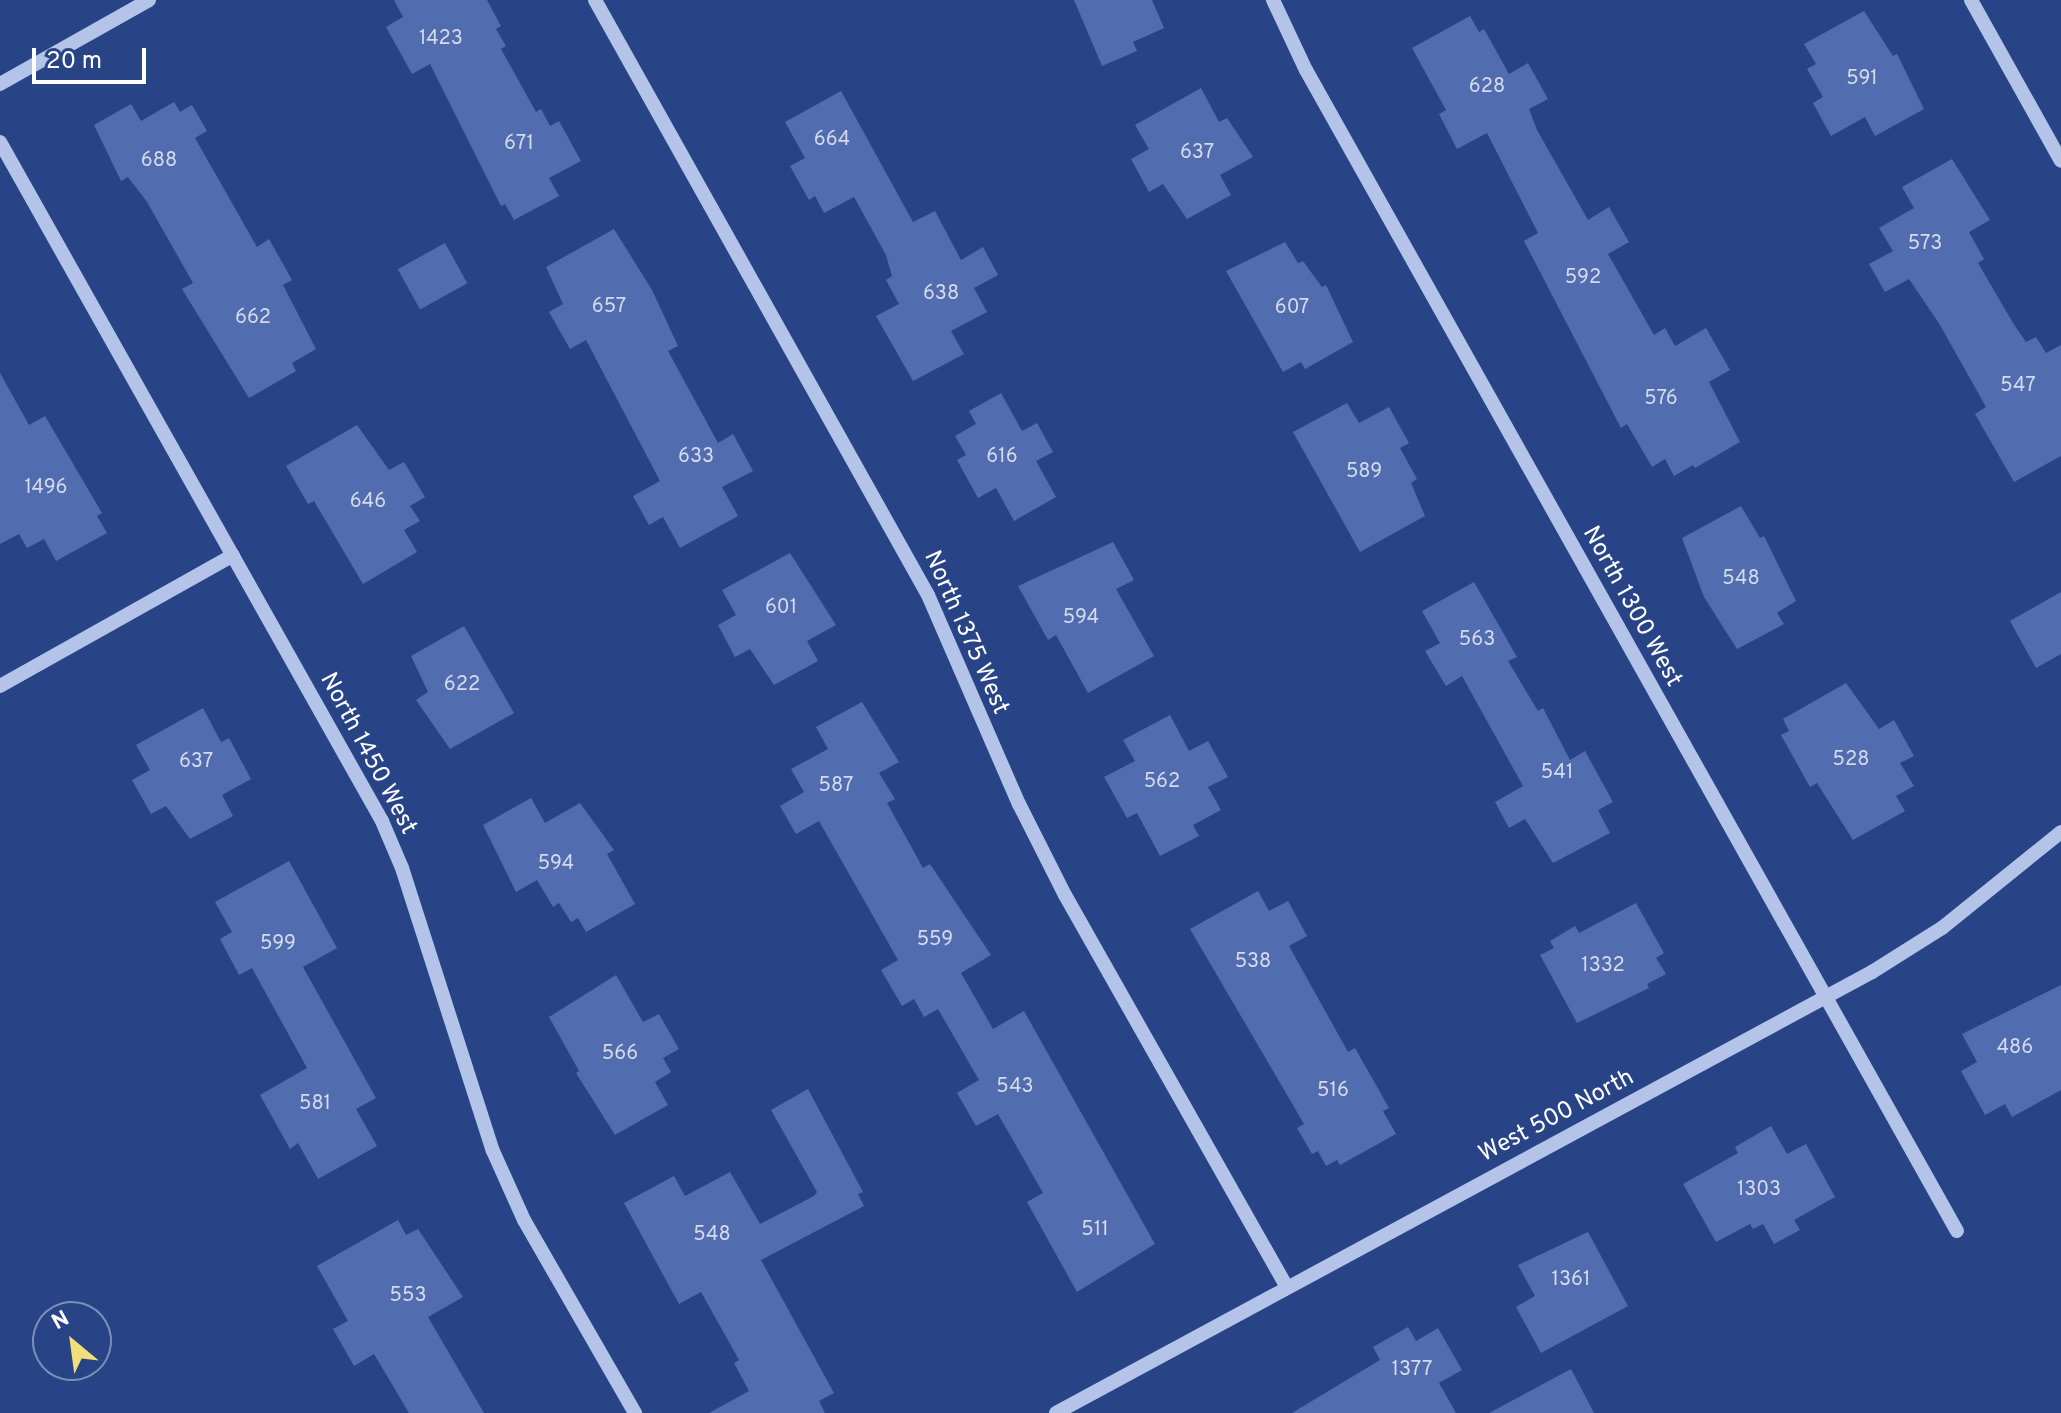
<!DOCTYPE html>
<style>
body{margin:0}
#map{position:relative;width:2061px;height:1413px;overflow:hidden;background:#284487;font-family:Overpass,sans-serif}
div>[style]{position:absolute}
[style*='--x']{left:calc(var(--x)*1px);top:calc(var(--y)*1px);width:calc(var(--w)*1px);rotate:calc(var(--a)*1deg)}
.building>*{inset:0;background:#516daf;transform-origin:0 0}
.minor>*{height:14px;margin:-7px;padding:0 7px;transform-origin:7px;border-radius:7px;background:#b4c4e8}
span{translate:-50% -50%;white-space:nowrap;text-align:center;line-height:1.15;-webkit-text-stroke:8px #284487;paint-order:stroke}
.number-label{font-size:20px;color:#d4daeb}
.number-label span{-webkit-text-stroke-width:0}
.street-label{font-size:24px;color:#fff}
.north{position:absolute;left:32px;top:1301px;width:80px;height:80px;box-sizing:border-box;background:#284487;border:2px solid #7e8fb7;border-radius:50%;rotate:331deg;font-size:22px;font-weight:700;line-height:32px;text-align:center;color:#fff}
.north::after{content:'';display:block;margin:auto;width:28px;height:36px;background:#f0df7a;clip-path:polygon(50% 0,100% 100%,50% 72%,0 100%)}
.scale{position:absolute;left:32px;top:48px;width:114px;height:36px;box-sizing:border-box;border:4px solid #fff;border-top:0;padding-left:10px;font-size:24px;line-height:28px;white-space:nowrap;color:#fff;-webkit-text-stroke:6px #284487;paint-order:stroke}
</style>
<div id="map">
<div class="building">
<div style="clip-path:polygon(394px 0,487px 0,501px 26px,496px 29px,506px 46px,501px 49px,536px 112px,541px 109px,550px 126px,559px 121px,581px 161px,549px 178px,559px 196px,514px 220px,505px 204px,501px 206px,430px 64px,412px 74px,386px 27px,403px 17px)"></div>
<div style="clip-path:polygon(1074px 0,1152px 0,1164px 28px,1133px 42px,1137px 51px,1102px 66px)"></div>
<div style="clip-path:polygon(1864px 11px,1893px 56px,1897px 54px,1924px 109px,1875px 136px,1865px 117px,1831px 136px,1813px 103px,1823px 97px,1807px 69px,1816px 64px,1804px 44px)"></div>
<div style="clip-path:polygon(1470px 16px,1479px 32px,1484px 29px,1509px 74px,1528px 63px,1548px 99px,1529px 109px,1537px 130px,1588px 220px,1609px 207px,1629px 242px,1608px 254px,1654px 335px,1665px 328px,1675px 346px,1706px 328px,1730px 370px,1709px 382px,1740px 442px,1695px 468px,1693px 465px,1674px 476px,1665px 459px,1652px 467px,1627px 424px,1621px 428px,1524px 241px,1538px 233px,1487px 133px,1457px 149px,1439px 114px,1446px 110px,1412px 48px)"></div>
<div style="clip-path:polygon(1201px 88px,1219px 122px,1227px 118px,1253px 157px,1220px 175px,1231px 195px,1187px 219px,1163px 184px,1149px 192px,1131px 159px,1149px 149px,1135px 125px)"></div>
<div style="clip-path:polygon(841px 91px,913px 222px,935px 211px,961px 260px,983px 247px,998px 275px,974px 288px,987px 312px,951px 331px,964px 354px,913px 381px,876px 316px,899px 304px,886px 280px,892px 276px,886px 255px,854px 197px,824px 213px,815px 196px,809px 200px,790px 166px,805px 158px,785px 122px)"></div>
<div style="clip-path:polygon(174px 102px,180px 112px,192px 105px,207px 131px,195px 138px,257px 247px,269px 239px,292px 280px,283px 285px,316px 349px,292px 363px,296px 371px,249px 398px,182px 289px,193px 283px,147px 202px,128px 177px,121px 181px,94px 125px,131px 104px,141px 121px)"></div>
<div style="clip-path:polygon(1952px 159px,1990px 220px,1969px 232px,1984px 259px,1978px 263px,2013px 323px,2026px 342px,2036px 337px,2046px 353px,2061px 345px,2061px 456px,2014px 482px,1975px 414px,1986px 407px,1940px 325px,1909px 279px,1885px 292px,1869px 264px,1893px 251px,1879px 228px,1914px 208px,1902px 187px)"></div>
<div style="clip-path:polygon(614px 229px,652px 290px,678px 346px,668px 351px,718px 443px,733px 434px,753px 471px,722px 487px,738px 516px,680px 548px,663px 517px,649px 525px,633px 496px,660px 481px,586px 340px,570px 349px,549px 312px,563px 304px,546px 267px)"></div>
<div style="clip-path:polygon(1285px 242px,1298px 263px,1303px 261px,1322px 287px,1326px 285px,1353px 342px,1305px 369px,1301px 362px,1283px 372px,1226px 271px)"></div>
<div style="left:445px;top:243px;width:46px;height:54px;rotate:61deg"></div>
<div style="clip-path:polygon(0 373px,29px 425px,45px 416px,102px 513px,97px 516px,107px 533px,56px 561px,44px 539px,27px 548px,19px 534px,0 544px)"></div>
<div style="clip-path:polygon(1001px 393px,1022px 431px,1037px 423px,1053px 452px,1036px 461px,1056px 497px,1014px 521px,996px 488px,978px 498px,957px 460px,966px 455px,955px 436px,976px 424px,969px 411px)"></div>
<div style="clip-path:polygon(1347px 403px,1359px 423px,1389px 407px,1409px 443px,1400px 448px,1417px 479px,1411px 483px,1425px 516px,1360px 552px,1293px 432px)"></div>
<div style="clip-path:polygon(357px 425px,389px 470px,404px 462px,425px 497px,410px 506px,420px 521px,404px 530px,417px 552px,363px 584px,314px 501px,308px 504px,286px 466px)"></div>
<div style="clip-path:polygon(1741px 506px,1760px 538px,1764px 536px,1796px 601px,1777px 613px,1784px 624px,1737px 649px,1704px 597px,1682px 538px)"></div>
<div style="clip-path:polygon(1113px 542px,1134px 580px,1116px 589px,1154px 656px,1088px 693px,1056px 635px,1048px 640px,1018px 586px)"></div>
<div style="clip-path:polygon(790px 553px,836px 625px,807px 641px,818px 661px,774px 685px,750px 649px,735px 657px,718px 625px,736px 615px,722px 590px)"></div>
<div style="clip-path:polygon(1474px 582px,1517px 657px,1508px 661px,1538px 711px,1543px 708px,1570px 760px,1585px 751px,1613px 802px,1598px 810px,1610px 833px,1553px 863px,1525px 819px,1509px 828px,1495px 802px,1523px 786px,1462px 676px,1446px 686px,1425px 651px,1440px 643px,1422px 611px)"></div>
<div style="clip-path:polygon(2061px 592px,2061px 654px,2036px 668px,2010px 621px)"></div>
<div style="clip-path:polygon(464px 626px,514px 713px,450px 749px,416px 700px,428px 692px,411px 656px)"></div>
<div style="clip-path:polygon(1846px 683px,1879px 729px,1894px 720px,1914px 756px,1900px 763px,1914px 786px,1896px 796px,1905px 811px,1853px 840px,1817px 783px,1810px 787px,1781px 735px,1789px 731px,1783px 719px)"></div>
<div style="clip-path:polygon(862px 702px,899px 762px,879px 773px,895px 799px,887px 803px,923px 868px,930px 864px,991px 955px,961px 973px,993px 1029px,1024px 1011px,1155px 1244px,1077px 1292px,1027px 1202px,1043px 1193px,998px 1114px,976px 1126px,957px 1093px,979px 1080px,938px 1009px,924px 1017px,914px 999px,902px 1006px,881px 970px,898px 960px,819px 821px,796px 834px,780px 806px,804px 792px,791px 769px,828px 749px,816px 727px)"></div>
<div style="clip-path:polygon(203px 708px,221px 742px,229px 738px,251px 779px,222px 795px,233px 816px,190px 839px,166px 806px,151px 814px,132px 780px,150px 770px,136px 745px)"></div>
<div style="clip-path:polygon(1170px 715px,1189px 751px,1208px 741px,1228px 777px,1208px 787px,1221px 810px,1193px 825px,1199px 836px,1160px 856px,1137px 813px,1127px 818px,1104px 777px,1135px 761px,1123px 740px)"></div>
<div style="clip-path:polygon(531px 798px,545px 823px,580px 803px,614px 850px,607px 854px,635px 904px,586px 932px,578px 918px,571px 922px,559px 903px,553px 907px,537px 880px,516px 892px,483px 825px)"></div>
<div style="clip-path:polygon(289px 861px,337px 948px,303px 967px,376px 1098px,356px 1109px,377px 1146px,318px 1179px,298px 1143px,290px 1149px,260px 1095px,307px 1068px,252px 968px,239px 975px,220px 939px,232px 932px,215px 902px)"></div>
<div style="clip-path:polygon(1258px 891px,1269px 911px,1288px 901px,1307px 936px,1289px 946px,1348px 1052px,1355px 1048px,1389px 1108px,1383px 1111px,1396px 1134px,1340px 1165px,1337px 1160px,1326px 1166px,1318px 1151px,1312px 1154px,1297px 1128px,1304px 1124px,1190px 929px)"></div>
<div style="clip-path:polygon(1636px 903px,1664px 953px,1656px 958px,1666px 974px,1647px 984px,1649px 988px,1577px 1023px,1540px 955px,1554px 948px,1550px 941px,1575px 926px,1579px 933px)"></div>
<div style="clip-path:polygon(616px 975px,643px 1022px,659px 1014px,679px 1049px,663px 1058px,671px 1072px,655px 1082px,668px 1105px,615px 1135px,576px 1073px,579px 1071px,549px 1017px)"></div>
<div style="clip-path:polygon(2061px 985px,2061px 1090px,2012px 1117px,2005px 1104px,1985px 1115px,1961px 1071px,1977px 1062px,1962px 1034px)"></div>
<div style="clip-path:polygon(808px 1089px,863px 1192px,858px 1194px,864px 1206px,761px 1260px,834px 1393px,819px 1401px,825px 1413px,709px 1413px,749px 1391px,734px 1363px,739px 1360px,701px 1292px,679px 1304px,624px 1203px,674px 1176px,685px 1196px,730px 1172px,760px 1224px,814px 1196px,817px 1192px,771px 1110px)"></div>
<div style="clip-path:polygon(1771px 1126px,1787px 1154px,1806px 1144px,1835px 1197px,1794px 1220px,1800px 1230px,1774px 1244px,1763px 1224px,1753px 1229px,1750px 1224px,1716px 1242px,1683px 1184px,1738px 1153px,1735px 1147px)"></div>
<div style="clip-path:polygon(398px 1220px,406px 1235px,418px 1229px,463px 1297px,428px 1317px,484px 1413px,409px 1413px,374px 1354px,354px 1366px,333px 1329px,348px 1321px,317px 1266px)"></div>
<div style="clip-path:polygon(1588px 1232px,1628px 1306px,1541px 1353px,1516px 1307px,1535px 1296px,1518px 1265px)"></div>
<div style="clip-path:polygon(1408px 1327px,1416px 1341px,1438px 1328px,1462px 1370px,1439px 1383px,1456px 1413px,1292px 1413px,1380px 1360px,1373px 1347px)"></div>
<div style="clip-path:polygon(1571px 1369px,1594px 1413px,1489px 1413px)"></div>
</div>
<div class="minor">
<div style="--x:595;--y:0;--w:682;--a:60.77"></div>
<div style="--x:928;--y:595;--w:228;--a:66.5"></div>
<div style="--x:1019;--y:804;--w:102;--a:63.2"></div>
<div style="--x:1065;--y:895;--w:451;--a:60.5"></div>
<div style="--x:1273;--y:0;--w:77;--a:64.8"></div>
<div style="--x:1306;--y:70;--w:1331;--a:60.72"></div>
<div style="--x:1971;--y:0;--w:184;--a:60.8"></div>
<div style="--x:0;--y:84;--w:171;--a:-29.4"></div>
<div style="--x:0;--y:142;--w:779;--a:60.64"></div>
<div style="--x:382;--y:821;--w:51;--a:66.9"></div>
<div style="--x:402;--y:868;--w:297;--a:72.2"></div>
<div style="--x:493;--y:1151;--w:76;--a:65.8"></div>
<div style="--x:524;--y:1220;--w:223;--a:60.1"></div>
<div style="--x:0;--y:686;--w:267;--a:-29.3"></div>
<div style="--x:1056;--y:1413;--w:928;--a:-28.39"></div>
<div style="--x:1872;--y:972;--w:83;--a:-32.2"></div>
<div style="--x:1942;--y:928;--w:153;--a:-38.9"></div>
</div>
<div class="number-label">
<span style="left:441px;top:39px">1423</span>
<span style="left:1862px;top:79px">591</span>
<span style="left:1487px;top:87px">628</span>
<span style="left:832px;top:140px">664</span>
<span style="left:519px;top:144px">671</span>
<span style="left:1197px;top:153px">637</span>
<span style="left:159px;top:161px">688</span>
<span style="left:1925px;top:244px">573</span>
<span style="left:1583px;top:278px">592</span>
<span style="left:941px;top:294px">638</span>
<span style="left:609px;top:307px">657</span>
<span style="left:1292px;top:308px">607</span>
<span style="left:253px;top:318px">662</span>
<span style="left:2018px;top:386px">547</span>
<span style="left:1661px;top:399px">576</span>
<span style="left:696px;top:457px">633</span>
<span style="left:1002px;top:457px">616</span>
<span style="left:1364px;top:472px">589</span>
<span style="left:46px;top:488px">1496</span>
<span style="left:368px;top:502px">646</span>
<span style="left:1741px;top:579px">548</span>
<span style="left:781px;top:608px">601</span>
<span style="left:1081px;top:618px">594</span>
<span style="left:1477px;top:640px">563</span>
<span style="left:462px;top:685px">622</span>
<span style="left:1851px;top:760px">528</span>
<span style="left:196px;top:762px">637</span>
<span style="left:1557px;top:773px">541</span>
<span style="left:1162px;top:782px">562</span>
<span style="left:836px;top:786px">587</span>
<span style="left:556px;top:864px">594</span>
<span style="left:935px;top:940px">559</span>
<span style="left:278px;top:944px">599</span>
<span style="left:1253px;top:962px">538</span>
<span style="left:1603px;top:966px">1332</span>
<span style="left:2015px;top:1048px">486</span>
<span style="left:620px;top:1054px">566</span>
<span style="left:1015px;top:1087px">543</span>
<span style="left:1333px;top:1091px">516</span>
<span style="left:315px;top:1104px">581</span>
<span style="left:1759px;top:1190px">1303</span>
<span style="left:1095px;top:1230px">511</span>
<span style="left:712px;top:1235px">548</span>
<span style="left:1571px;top:1280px">1361</span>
<span style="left:408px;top:1296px">553</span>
<span style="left:1412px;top:1370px">1377</span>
</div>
<div class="street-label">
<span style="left:1631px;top:607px;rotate:61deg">North 1300 West</span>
<span style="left:965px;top:633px;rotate:66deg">North 1375 West</span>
<span style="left:367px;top:754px;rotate:62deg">North 1450 West</span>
<span style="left:1557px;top:1117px;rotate:-28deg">West 500 North</span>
</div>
<div class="north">N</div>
<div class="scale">20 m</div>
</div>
